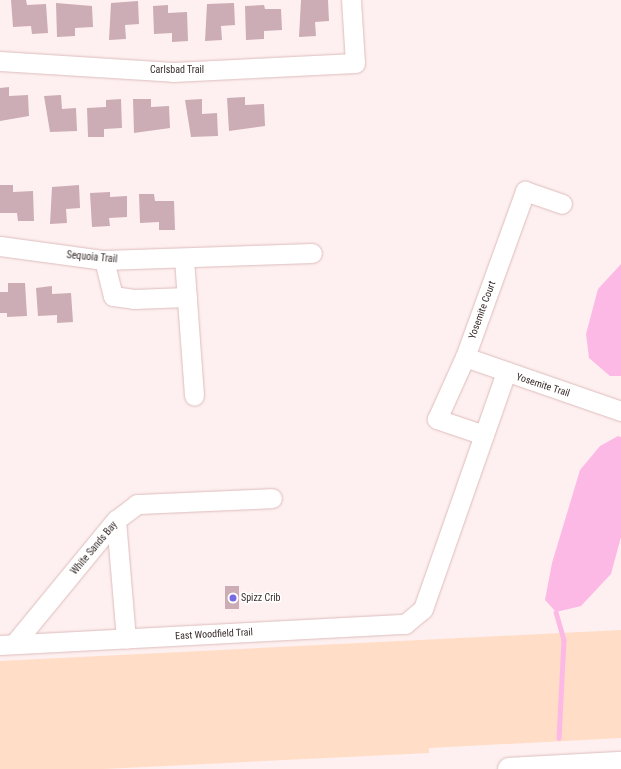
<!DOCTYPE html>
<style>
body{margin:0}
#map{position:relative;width:621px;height:769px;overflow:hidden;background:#fef0f0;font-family:"Roboto Condensed",sans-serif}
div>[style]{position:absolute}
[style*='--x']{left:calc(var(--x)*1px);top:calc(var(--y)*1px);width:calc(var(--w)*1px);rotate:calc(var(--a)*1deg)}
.green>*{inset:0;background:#ffddc7}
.water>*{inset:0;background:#fdb9e5}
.stream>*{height:4.5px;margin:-2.25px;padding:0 2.25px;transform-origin:2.25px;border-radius:2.25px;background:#fdb9e5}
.building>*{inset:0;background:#ccacb5;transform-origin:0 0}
.roads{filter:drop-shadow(0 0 1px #debcbc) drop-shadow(0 0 1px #debcbc)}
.minor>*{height:19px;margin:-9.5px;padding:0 9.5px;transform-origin:9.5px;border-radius:9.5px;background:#fff}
.highway>*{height:22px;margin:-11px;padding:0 11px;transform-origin:11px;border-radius:11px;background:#fff}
.dots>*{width:11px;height:11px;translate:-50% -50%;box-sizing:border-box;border:2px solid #fff;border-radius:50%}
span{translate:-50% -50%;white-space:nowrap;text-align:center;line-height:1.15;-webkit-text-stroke:3px #fff;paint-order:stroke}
.street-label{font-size:10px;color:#372a2a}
.poi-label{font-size:10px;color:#372a2a}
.left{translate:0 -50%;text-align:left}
</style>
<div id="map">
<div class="green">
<div style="clip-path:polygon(621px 630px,621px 738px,429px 748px,429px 753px,104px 769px,0 769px,0 661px)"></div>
</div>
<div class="water">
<div style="clip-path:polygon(621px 264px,621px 376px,610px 376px,589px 358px,586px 334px,598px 289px)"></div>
<div style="clip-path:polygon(618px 436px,621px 437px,621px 537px,611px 574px,581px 606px,556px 612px,545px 600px,552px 563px,580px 470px,600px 446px)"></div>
</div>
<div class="stream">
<div style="--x:556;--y:612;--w:29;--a:74"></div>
<div style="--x:564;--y:640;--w:98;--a:92.9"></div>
</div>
<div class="building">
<div style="clip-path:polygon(11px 0,26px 0,27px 5px,46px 4px,48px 33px,32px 34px,31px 26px,13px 27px)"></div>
<div style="clip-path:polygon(301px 0,328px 0,329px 21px,315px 22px,316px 36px,299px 37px)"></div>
<div style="clip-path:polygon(138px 1px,139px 24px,125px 25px,126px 39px,109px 40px,111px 3px)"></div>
<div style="clip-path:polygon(56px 3px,92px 6px,93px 27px,75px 28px,75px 36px,57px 37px)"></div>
<div style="clip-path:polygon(234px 3px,235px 25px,221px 26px,222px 40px,205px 41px,207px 4px)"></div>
<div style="clip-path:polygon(168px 5px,168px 13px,187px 12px,188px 41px,172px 42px,172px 33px,154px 34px,153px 6px)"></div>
<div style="clip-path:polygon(264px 5px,265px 9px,281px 9px,282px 30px,264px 31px,264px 39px,246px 40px,245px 6px)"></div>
<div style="clip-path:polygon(9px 87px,9px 96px,28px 95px,29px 116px,0 121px,0 88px)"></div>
<div style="clip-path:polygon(61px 95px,62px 109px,76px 108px,77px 131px,50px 132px,44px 96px)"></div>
<div style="clip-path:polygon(245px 97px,245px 105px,264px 104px,265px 126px,229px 131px,227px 98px)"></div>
<div style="clip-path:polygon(121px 99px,122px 128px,104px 129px,104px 137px,88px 137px,87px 108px,106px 107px,106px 100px)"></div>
<div style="clip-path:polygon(133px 99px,151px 99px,151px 107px,169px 106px,170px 128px,134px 133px)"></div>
<div style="clip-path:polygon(202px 99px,202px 114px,217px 113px,218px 136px,191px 137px,185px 100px)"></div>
<div style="clip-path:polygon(0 185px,13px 185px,13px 192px,33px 191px,34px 221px,18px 221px,17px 213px,0 213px)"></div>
<div style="clip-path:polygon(79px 185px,80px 208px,66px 209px,67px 223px,50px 224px,52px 187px)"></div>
<div style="clip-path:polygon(110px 192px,110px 197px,127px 196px,127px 217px,109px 218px,110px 226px,92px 227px,90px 193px)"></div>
<div style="clip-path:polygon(139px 194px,154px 194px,155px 201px,174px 201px,175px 230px,159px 230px,159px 222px,140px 223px)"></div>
<div style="clip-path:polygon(8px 283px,25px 283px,27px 316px,7px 317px,7px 313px,0 313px,0 292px,8px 292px)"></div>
<div style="clip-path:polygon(52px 286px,52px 294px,71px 293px,73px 322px,57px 323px,57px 315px,38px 316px,36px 288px)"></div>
<div style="left:225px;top:586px;width:14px;height:23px"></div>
</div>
<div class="roads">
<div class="minor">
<div style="--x:0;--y:61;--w:173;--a:3.6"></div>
<div style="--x:173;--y:72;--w:182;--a:-2.8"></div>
<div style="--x:355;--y:63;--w:63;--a:-93.6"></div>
<div style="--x:0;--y:246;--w:105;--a:7.7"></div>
<div style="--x:104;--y:260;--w:208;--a:-1.9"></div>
<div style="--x:184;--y:259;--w:137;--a:85.8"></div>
<div style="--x:104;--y:260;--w:37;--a:76"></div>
<div style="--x:113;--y:296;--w:21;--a:8"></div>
<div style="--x:134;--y:299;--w:53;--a:-2.2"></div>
<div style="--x:465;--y:357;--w:165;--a:19.1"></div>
<div style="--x:484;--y:435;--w:50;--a:-161.2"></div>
<div style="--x:437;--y:419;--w:68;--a:-65.7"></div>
<div style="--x:465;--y:357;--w:177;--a:-70.1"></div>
<div style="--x:525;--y:191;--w:39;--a:19"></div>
<div style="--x:116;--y:520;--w:119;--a:85.2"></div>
<div style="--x:14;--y:644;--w:161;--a:-50.6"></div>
<div style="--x:116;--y:520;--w:26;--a:-37"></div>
<div style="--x:137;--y:504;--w:135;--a:-2.5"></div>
<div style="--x:0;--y:645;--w:406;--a:-3"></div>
<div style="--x:405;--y:624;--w:23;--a:-40"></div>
<div style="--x:423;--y:609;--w:251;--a:-70.7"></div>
</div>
<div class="highway">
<div style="--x:509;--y:769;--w:112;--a:-3.1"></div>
</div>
</div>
<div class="dots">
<div style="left:233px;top:598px;background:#7669e4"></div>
</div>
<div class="street-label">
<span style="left:177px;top:70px">Carlsbad Trail</span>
<span style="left:92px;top:257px;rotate:5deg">Sequoia Trail</span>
<span style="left:482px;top:310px;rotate:-70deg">Yosemite Court</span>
<span style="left:543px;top:385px;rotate:18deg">Yosemite Trail</span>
<span style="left:94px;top:548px;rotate:-50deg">White Sands Bay</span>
<span style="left:214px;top:634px;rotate:-3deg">East Woodfield Trail</span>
</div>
<div class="poi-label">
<span class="left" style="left:241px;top:598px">Spizz Crib</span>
</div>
</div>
